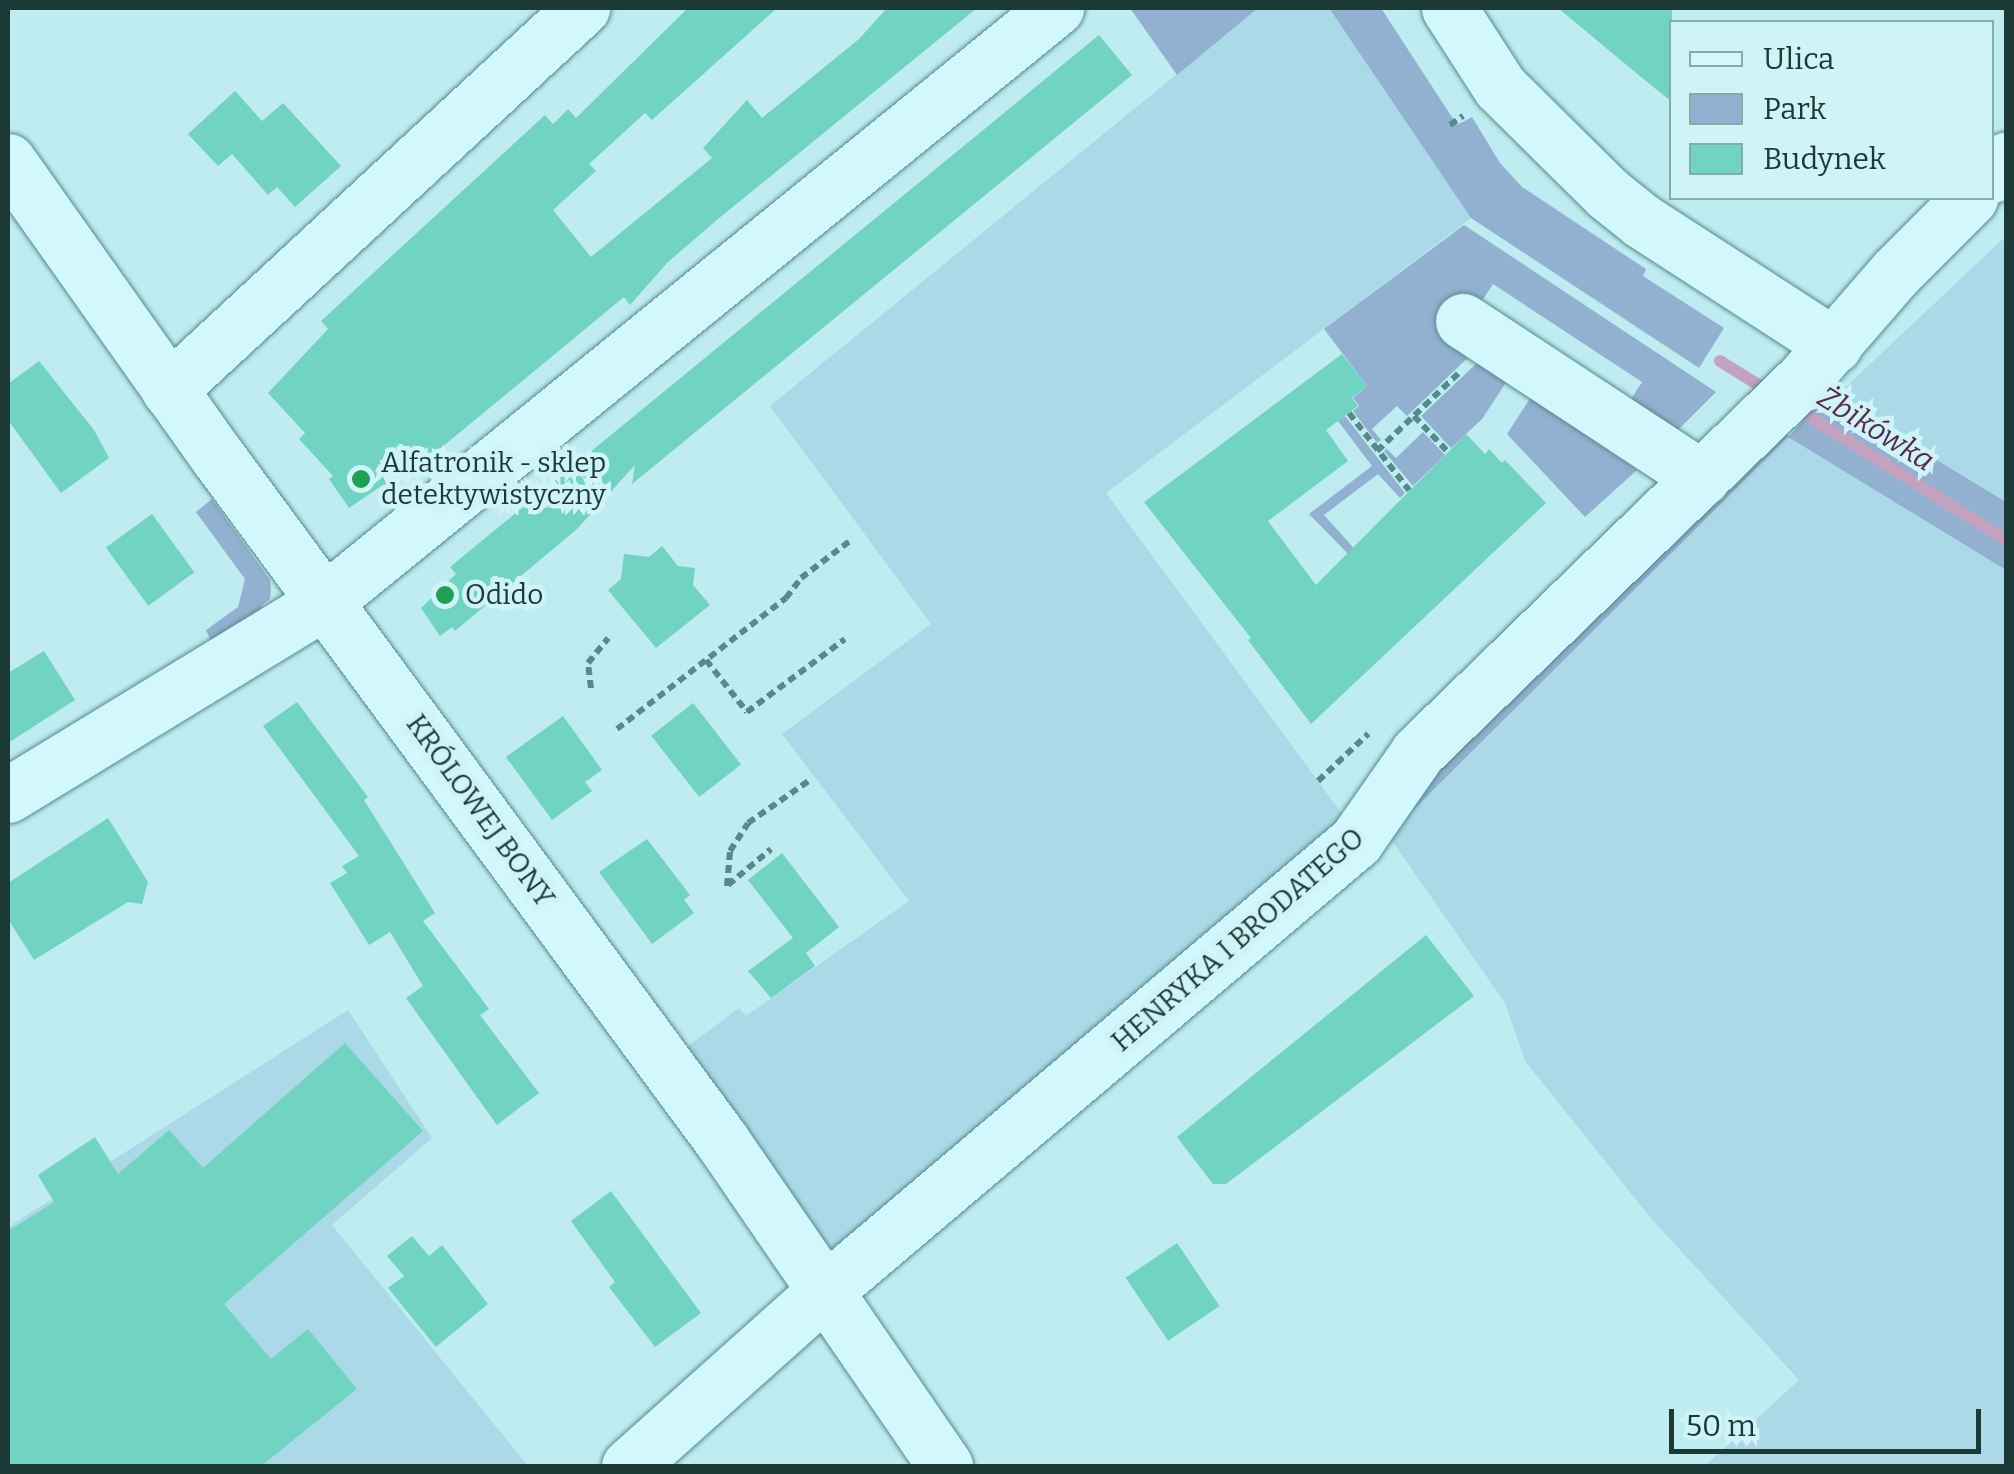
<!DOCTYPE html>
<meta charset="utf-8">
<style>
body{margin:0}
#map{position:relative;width:2014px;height:1474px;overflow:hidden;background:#beecf1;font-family:Bitter,serif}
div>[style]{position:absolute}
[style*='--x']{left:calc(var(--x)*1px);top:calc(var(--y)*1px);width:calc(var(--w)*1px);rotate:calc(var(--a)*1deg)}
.farmland>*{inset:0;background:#abd9e8}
.green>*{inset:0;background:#92b0d0}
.stream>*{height:12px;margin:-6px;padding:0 6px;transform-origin:6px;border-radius:6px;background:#c3a2bf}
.building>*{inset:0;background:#71d3c1;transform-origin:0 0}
.path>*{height:6px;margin-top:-3px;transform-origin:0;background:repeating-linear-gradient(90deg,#558b88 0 8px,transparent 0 13px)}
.roads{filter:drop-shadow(0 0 2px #558b88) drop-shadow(0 0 2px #558b88)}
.minor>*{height:55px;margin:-27.5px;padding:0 27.5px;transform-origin:27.5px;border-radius:27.5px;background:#d2f7fc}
.dots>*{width:28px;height:28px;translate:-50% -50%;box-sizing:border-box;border:5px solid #cff4f8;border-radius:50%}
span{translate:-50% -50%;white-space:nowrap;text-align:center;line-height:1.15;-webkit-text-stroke:9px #cff4f8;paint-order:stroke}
.poi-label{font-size:28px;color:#1b3a36}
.left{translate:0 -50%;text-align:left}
.street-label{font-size:28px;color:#1b3a36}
.water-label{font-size:30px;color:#5b294a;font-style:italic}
.frame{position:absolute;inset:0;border:10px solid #1b3a36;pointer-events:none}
.legend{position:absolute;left:1669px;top:20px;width:325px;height:180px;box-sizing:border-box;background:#cff4f8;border:2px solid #87aaaa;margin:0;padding:12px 18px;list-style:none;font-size:30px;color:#1b3a36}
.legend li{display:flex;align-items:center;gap:20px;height:50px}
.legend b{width:50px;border:2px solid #87aaaa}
.scale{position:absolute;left:1669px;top:1409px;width:312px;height:45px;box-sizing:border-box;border:5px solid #1b3a36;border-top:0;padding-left:12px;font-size:30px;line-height:35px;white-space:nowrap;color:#1b3a36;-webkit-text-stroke:8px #cff4f8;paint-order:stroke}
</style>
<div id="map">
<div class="farmland">
<div style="clip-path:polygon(1258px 8px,1329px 8px,1471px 218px,1106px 493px,1351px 826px,848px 1244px,829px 1248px,683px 1050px,739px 1008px,746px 1016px,909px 901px,782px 734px,931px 624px,770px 406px)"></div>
<div style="clip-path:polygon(2006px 236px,2006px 502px,1834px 398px)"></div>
<div style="clip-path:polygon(1788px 437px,2006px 570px,2006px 1466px,1705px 1466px,1799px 1380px,1649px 1216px,1525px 1061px,1505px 1003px,1388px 835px)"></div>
<div style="clip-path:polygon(348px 1010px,432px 1138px,332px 1225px,528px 1466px,8px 1466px,8px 1227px)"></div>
</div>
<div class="green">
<div style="clip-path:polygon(1130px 8px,1258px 8px,1177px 75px)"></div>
<div style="clip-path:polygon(1329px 8px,1381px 8px,1457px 125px,1472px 117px,1500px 163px,1522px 187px,1646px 269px,1643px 276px,1724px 328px,1699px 368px,1471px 218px)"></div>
<div style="clip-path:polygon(1464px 225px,1716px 392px,1670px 438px,1625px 409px,1642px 382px,1493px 284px,1476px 310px,1478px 348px,1407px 416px,1397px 406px,1372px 429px,1381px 440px,1377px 443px,1353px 411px,1359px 406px,1353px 398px,1367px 386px,1324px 329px)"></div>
<div style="clip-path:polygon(1478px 362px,1507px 381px,1482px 419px,1451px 448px,1421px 416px)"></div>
<div style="clip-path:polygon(1828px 394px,2006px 502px,2006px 570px,1788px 437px,1388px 835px,1434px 768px,1780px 431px,1789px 436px)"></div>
<div style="clip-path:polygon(1531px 397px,1637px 470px,1585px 517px,1507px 434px)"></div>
<div style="clip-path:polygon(1345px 416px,1405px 493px,1400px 498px,1378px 474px,1324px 515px,1360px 555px,1354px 560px,1309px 514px,1372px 466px,1338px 421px)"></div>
<div style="clip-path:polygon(1423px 432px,1445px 455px,1413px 486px,1384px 451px,1387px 449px,1396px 458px)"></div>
<div style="clip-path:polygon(212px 499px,270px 580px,271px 590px,270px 599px,261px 606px,268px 621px,216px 652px,206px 630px,238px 607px,245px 579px,196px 512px)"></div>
</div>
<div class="stream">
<div style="--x:1720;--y:361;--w:62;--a:31.9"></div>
<div style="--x:1794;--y:407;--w:250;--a:32.1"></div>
</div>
<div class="building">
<div style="clip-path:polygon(688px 8px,777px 8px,652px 120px,645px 113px,589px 164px,596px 171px,553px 210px,591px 257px,712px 158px,703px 148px,747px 100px,762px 118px,859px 39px,887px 8px,977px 8px,718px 219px,668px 262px,630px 305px,624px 297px,390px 490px,384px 484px,349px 508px,329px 479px,333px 476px,299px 439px,305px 433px,268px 393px,328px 329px,321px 321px,545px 115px,553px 124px,568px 109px,576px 118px)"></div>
<div style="clip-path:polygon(1558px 8px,1672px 8px,1672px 102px,1641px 77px)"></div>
<div style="clip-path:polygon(1099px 35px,1132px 75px,632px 484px,635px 465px,577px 529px,455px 631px,452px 627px,440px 636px,421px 608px,456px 574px,450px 567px)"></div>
<div style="clip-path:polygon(235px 91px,262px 121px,283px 103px,341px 166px,295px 207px,277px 187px,268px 195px,232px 154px,218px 166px,188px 134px)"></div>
<div style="clip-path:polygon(1342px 354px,1367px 386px,1352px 398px,1358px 406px,1326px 430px,1348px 461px,1268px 521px,1316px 585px,1466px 434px,1485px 454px,1489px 449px,1502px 463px,1505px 460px,1546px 503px,1311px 724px,1248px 640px,1251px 638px,1144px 502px)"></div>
<div style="clip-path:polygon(39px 361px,94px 430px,109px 458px,61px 493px,8px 420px,8px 384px)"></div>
<div style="left:152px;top:514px;width:72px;height:57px;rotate:54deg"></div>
<div style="clip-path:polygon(662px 546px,678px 566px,695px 568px,693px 585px,710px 605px,656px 648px,608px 590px,621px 579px,624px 554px,649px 557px)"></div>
<div style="clip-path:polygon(44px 651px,75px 700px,8px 743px,8px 673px)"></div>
<div style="clip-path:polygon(297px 702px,368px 797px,364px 800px,435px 913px,423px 921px,489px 1009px,480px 1015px,539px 1093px,497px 1125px,406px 998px,423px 986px,390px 932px,369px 945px,330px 883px,347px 873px,342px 866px,359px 856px,263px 726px)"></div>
<div style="left:693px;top:703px;width:78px;height:53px;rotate:52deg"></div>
<div style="clip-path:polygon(563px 716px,602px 770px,585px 782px,592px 791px,552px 820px,506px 757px)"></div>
<div style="clip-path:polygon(108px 818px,148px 882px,142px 904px,128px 902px,34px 960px,8px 919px,8px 883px)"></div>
<div style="clip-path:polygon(647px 839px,690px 895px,684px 900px,694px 913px,652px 944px,599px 872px)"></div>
<div style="clip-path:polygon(782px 853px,839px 927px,806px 953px,815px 966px,771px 998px,748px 971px,793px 938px,748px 880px)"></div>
<div style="clip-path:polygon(1426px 935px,1474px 996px,1226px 1184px,1213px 1184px,1177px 1137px)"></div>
<div style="clip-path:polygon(345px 1043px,423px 1131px,224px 1304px,271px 1359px,308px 1329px,357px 1389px,261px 1466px,8px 1466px,8px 1231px,54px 1202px,38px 1175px,95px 1137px,118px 1174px,169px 1130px,203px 1168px)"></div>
<div style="clip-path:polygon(611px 1191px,701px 1313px,655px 1347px,609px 1287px,615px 1282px,571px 1221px)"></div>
<div style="clip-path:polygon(412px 1236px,429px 1256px,442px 1245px,488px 1304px,436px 1347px,388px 1288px,404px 1276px,387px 1256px)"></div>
<div style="left:1177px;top:1243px;width:76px;height:62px;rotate:56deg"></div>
</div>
<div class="path">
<div style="--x:1450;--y:125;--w:16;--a:-35"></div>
<div style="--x:1349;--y:413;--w:98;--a:52.1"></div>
<div style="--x:1414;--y:416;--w:50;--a:46.6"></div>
<div style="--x:1377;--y:451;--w:115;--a:-43.6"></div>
<div style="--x:706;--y:660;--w:66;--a:51.7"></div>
<div style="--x:747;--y:712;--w:122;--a:-36.7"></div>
<div style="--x:591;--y:688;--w:25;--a:-97"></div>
<div style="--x:588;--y:663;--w:32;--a:-51"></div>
<div style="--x:617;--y:729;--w:214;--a:-37.8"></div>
<div style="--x:786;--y:598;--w:25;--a:-53"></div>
<div style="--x:801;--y:578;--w:61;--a:-37.1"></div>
<div style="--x:1318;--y:781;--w:69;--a:-43.2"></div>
<div style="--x:728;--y:885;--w:56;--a:-39.9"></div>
<div style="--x:727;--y:886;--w:35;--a:-85"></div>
<div style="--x:730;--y:851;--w:33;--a:-57"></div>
<div style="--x:748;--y:823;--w:75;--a:-34.7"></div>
</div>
<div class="roads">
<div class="minor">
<div style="--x:1449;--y:8;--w:94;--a:57.2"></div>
<div style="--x:1500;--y:87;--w:151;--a:44.7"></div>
<div style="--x:1607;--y:193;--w:45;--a:38.7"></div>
<div style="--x:1642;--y:221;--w:229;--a:32.9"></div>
<div style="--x:8;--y:161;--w:362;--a:54.7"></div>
<div style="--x:217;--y:456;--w:851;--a:53.6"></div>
<div style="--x:722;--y:1141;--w:394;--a:55.5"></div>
<div style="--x:1992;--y:175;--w:21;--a:-47"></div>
<div style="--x:1463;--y:321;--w:286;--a:33.3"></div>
<div style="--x:169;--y:390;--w:563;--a:-42.77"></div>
<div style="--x:8;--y:795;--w:370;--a:-31.4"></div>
<div style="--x:324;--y:602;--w:943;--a:-39.06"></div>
<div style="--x:629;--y:1466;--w:263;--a:-41.8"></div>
<div style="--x:825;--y:1291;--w:696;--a:-40.28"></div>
<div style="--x:1356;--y:841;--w:108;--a:-55.1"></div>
<div style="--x:1418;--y:752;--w:536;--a:-44.09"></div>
<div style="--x:1803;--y:379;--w:142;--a:-49"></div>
<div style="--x:1896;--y:272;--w:105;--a:-45"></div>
</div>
</div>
<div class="dots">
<div style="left:361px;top:479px;background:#20a052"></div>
<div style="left:445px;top:595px;background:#20a052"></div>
</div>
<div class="poi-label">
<span class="left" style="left:381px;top:479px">Alfatronik - sklep<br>detektywistyczny</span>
<span class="left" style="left:465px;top:595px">Odido</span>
</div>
<div class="street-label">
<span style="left:480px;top:811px;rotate:54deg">KRÓLOWEJ BONY</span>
<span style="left:1238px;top:940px;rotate:-41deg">HENRYKA I BRODATEGO</span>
</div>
<div class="water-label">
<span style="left:1876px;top:429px;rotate:32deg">Żbikówka</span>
</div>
<div class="frame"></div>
<ul class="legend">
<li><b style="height:12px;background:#d2f7fc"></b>Ulica</li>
<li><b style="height:28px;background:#92b0d0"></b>Park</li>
<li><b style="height:28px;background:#71d3c1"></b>Budynek</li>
</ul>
<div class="scale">50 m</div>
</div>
